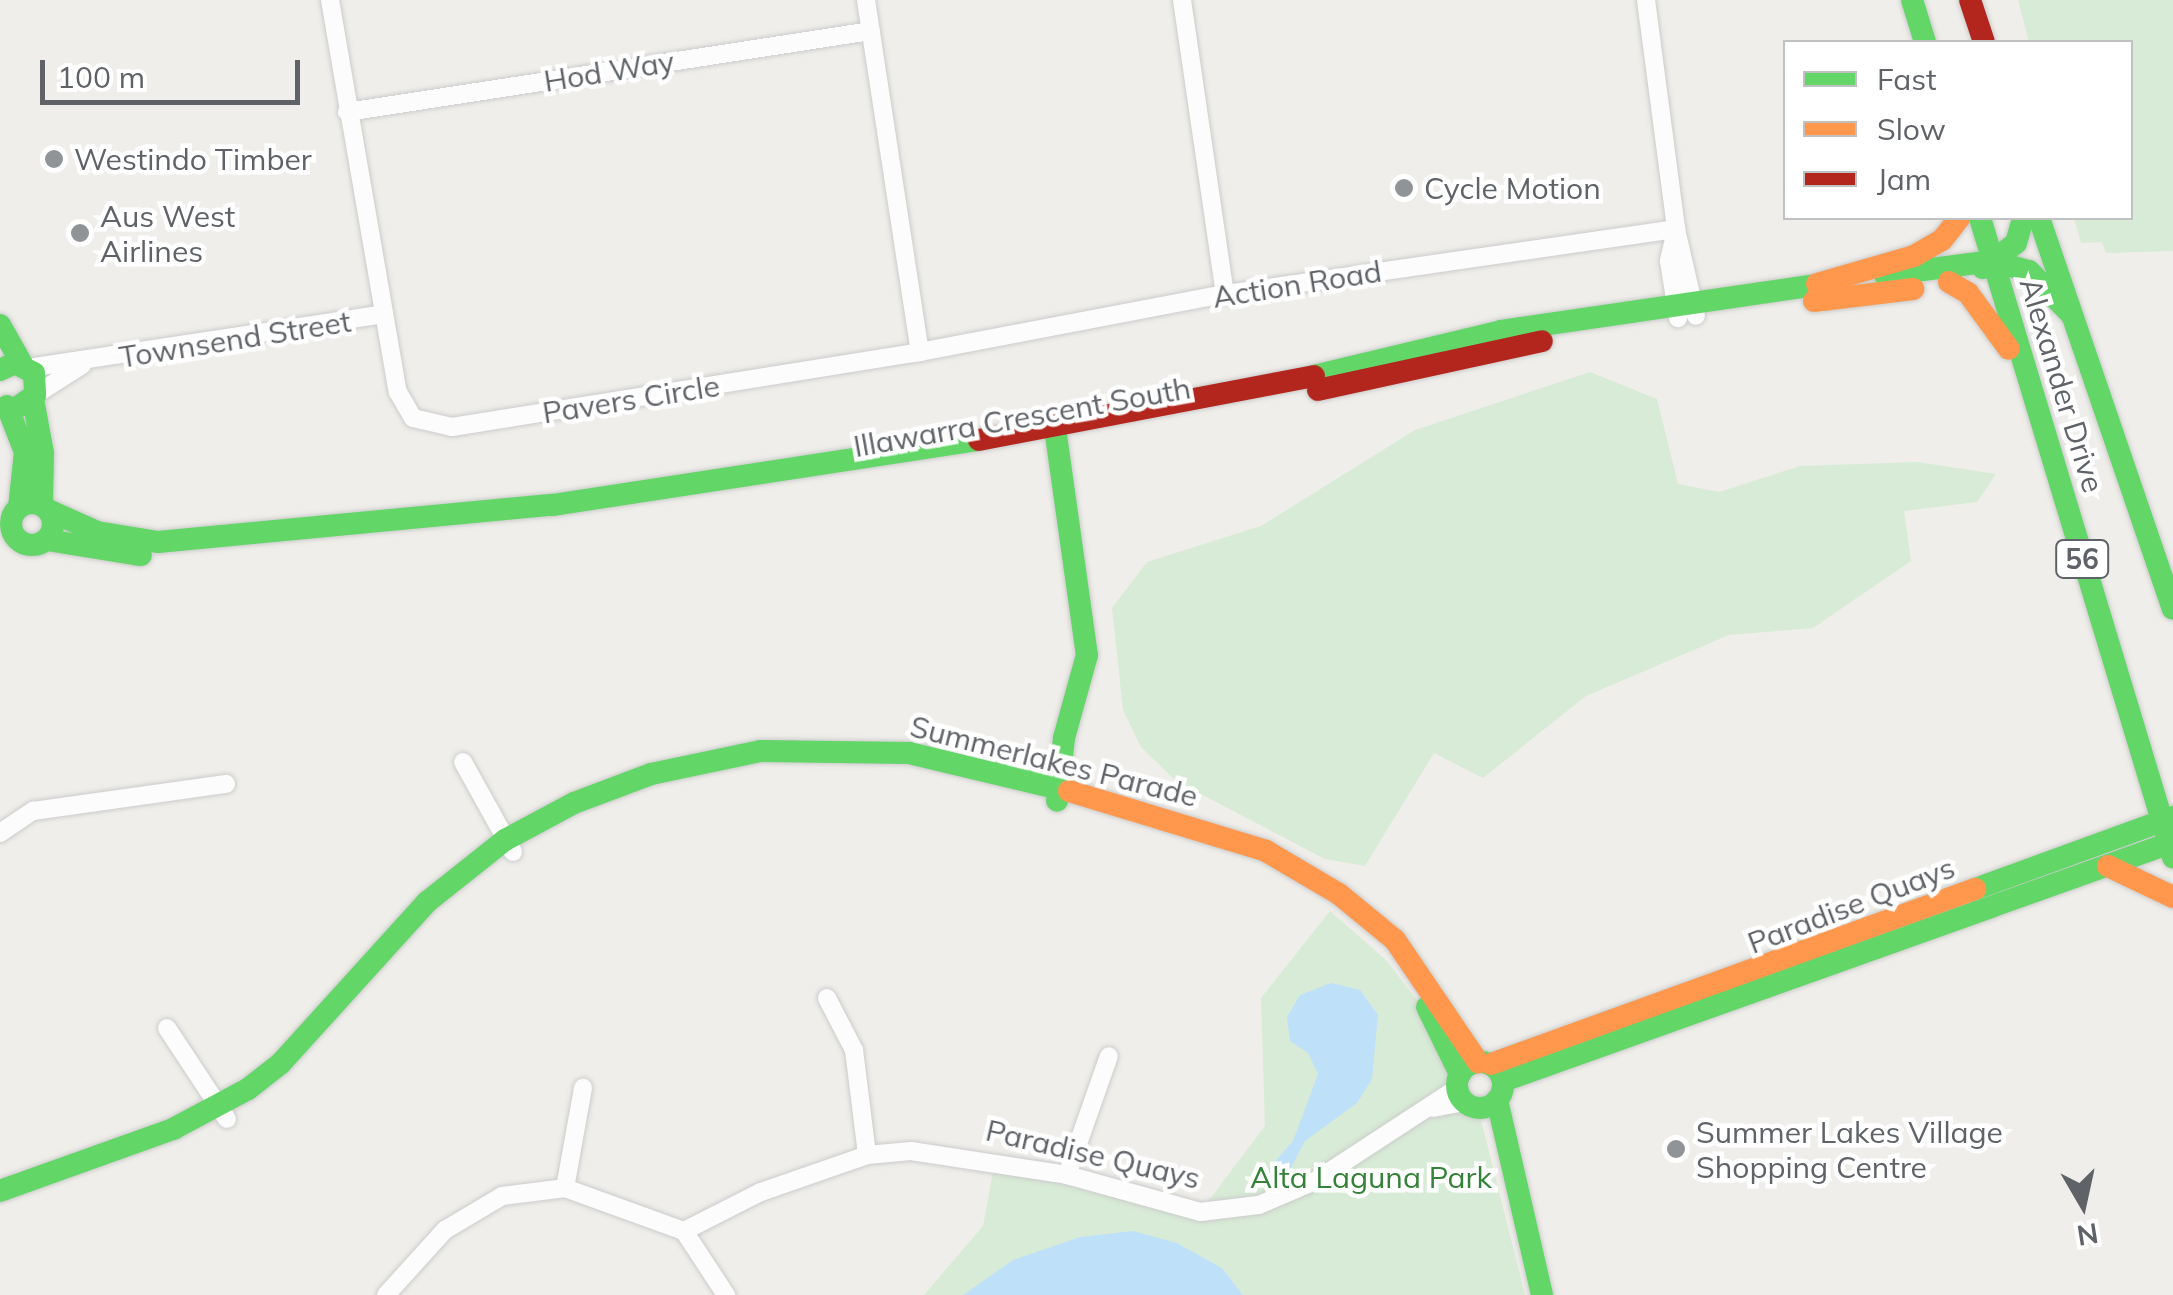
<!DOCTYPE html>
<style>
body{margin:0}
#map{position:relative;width:2173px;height:1295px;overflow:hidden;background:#efeeea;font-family:Mulish,sans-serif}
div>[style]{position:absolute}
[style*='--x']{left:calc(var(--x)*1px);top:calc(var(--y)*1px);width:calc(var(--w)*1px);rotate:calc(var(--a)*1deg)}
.green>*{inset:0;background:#d8ebd6}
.water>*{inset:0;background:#bfe0f9}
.roads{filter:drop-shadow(0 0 2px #cbcccc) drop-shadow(0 0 2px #cbcccc)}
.street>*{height:18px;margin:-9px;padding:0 9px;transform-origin:9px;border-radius:9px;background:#fdfcfc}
.fast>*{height:22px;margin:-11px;padding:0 11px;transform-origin:11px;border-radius:11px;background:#63d668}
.fast>.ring{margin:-11px;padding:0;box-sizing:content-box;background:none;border:22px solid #63d668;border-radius:50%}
.slow>*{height:22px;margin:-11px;padding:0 11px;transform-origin:11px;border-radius:11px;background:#ff974d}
.jam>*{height:22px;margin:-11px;padding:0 11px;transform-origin:11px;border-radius:11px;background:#b3261e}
.dots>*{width:28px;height:28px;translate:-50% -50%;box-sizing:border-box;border:5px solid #fff;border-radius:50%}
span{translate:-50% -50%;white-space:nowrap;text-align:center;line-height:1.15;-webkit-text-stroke:9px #fff;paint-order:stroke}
.shield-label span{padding:2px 8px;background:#fff;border:2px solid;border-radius:8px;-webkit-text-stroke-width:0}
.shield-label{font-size:28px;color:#5f6368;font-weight:700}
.street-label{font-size:30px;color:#5f6368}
.poi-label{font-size:30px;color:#5f6368}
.left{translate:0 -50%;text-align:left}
.park-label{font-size:30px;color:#348238}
.legend{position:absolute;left:1783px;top:40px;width:350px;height:180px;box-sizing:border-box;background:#fff;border:2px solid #bfc1c3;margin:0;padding:12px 18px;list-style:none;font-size:30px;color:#5f6368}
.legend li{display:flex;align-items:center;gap:20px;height:50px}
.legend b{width:50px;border:2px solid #bfc1c3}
.north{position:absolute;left:2033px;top:1155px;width:100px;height:100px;-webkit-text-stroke:8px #fff;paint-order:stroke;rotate:171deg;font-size:28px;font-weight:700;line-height:40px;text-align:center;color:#5f6368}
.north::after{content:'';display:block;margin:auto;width:35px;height:45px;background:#5f6368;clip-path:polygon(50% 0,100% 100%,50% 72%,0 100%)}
.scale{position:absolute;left:40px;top:60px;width:260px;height:45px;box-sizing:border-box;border:5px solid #5f6368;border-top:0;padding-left:12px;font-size:30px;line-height:35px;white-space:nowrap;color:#5f6368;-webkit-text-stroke:8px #fff;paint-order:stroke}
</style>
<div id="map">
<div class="green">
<div style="clip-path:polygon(2018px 0,2173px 0,2173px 251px,2106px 253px,2102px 242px,2081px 243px,2074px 218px,2130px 218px,2130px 42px,2029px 42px)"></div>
<div style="clip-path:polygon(1590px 372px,1657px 399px,1678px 484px,1719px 492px,1800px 466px,1918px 462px,1996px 474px,1977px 502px,1904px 511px,1911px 561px,1813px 628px,1729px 635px,1586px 696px,1483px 778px,1434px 753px,1365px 866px,1325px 859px,1176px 781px,1141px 747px,1123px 710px,1112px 608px,1147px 562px,1261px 526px,1415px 430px)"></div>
<div style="clip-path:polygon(1330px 911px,1386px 960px,1432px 1020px,1449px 1074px,1478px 1108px,1525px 1295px,1243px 1295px,1222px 1268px,1177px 1243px,1014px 1260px,963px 1295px,924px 1295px,983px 1226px,995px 1161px,1200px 1212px,1265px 1126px,1261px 998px)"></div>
</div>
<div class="water">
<div style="clip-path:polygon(1331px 983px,1360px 990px,1378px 1015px,1372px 1079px,1357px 1103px,1305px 1141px,1286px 1177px,1270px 1181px,1269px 1168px,1293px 1141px,1318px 1074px,1308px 1053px,1290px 1041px,1287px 1017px,1300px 995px)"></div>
<div style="clip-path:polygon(1133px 1231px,1177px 1243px,1222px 1268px,1243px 1295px,963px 1295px,1013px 1260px,1080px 1237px)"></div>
</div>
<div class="roads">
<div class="street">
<div style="--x:330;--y:0;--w:398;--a:80.2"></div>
<div style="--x:398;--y:392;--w:30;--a:60"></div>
<div style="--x:413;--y:418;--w:40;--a:13"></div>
<div style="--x:452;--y:427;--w:474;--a:-9.1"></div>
<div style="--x:920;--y:352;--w:310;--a:-10.8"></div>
<div style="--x:1225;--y:294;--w:456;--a:-8.2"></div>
<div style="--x:866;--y:0;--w:356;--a:81.3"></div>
<div style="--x:1182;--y:0;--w:297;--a:81.7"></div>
<div style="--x:1646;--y:0;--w:231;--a:82.5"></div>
<div style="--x:1676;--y:229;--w:89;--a:77.1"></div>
<div style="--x:347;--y:112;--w:530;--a:-8.79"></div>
<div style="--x:1676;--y:230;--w:32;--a:103"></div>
<div style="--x:1669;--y:261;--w:58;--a:81"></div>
<div style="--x:28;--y:368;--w:360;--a:-8.6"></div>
<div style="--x:35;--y:395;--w:56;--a:-32.6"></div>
<div style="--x:463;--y:762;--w:103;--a:60.9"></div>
<div style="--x:0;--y:833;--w:40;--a:-34"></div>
<div style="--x:33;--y:811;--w:195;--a:-8"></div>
<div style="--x:827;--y:998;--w:59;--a:62.6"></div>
<div style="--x:854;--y:1050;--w:106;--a:82.9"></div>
<div style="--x:167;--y:1028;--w:109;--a:56.6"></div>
<div style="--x:1433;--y:1108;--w:32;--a:-11"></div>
<div style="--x:1067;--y:1175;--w:126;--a:-70.6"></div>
<div style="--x:565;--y:1188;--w:102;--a:-79.8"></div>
<div style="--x:684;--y:1231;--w:86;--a:-26.9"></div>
<div style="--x:761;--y:1192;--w:112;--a:-19.2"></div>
<div style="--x:867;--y:1155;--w:44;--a:-5.2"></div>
<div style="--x:911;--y:1151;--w:158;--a:8.7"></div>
<div style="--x:1067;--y:1175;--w:138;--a:15.5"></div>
<div style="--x:1200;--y:1212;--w:59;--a:-6.8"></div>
<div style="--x:1259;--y:1205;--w:61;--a:-23.2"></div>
<div style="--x:1315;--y:1181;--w:170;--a:-33.2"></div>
<div style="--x:386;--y:1295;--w:88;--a:-47.8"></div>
<div style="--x:445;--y:1230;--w:66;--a:-30.8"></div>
<div style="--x:502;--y:1196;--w:64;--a:-7.2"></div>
<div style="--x:565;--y:1188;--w:127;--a:19.9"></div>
<div style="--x:684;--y:1231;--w:77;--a:56.7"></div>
</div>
<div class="fast">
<div style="--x:1912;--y:0;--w:44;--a:72.8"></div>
<div style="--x:1980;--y:218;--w:668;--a:73.19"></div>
<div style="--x:2039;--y:218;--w:413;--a:71.1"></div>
<div style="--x:1983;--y:268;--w:41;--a:-37.1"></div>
<div style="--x:2016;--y:243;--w:26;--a:-74"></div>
<div style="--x:1885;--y:275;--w:109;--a:-7.4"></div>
<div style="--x:1993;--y:261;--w:37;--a:16"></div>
<div style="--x:2029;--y:271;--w:59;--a:45.7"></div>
<div style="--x:0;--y:325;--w:45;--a:60.6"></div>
<div style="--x:0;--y:370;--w:17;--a:-25"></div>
<div style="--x:15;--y:363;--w:21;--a:28"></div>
<div style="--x:34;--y:373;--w:22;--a:87"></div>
<div style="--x:35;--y:395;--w:21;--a:145"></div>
<div style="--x:1314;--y:376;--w:192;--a:-13.5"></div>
<div style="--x:1501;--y:331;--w:338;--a:-8.3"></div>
<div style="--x:33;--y:399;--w:55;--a:79.5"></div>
<div style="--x:43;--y:453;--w:52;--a:91.1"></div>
<div style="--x:7;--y:406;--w:49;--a:68.6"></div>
<div style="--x:25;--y:452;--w:55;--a:96.2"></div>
<div style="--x:1055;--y:428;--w:229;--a:82"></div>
<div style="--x:1087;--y:655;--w:86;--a:105.5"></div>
<div style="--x:1064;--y:738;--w:63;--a:96.3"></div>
<div class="ring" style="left:11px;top:503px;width:20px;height:20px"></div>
<div style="--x:48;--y:510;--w:54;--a:24.2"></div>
<div style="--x:97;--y:532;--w:62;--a:9.3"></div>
<div style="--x:158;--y:542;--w:397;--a:-5.4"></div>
<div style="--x:553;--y:505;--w:431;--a:-8.7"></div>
<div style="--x:47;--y:540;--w:95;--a:9.1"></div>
<div style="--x:1975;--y:889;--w:211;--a:-20"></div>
<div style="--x:1427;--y:1007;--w:75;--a:63.8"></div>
<div class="ring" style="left:1457px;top:1062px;width:24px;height:24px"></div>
<div style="--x:1503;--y:1081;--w:711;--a:-19.63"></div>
<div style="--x:1497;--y:1100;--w:200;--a:77"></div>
<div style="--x:0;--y:1191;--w:184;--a:-19.7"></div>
<div style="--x:173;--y:1129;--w:85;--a:-28.1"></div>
<div style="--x:248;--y:1089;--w:42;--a:-38.2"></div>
<div style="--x:281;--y:1063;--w:217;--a:-47.8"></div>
<div style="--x:427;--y:902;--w:100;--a:-38.5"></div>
<div style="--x:505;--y:840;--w:78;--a:-28.2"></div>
<div style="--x:574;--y:803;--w:82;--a:-20.6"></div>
<div style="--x:651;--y:774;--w:112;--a:-11.8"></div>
<div style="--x:761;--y:751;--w:148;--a:0.8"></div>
<div style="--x:909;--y:753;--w:164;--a:13.4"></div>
</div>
<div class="slow">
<div style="--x:1949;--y:282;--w:22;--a:30"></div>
<div style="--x:1968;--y:293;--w:69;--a:53.8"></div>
<div style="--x:1817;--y:284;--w:101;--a:-16.1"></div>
<div style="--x:1914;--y:256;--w:32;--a:-30"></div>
<div style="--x:1942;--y:240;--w:28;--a:-52"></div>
<div style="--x:1814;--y:301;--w:100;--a:-6.9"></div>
<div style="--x:1069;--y:791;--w:206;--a:16.9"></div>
<div style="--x:1266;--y:851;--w:85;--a:30.5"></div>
<div style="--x:1339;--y:894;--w:72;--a:39.4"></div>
<div style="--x:1395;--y:940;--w:148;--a:55.8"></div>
<div style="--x:2108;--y:866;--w:72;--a:25.5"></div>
<div style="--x:1491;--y:1064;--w:515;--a:-19.88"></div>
</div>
<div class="jam">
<div style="--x:1970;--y:0;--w:44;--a:71.6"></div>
<div style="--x:1318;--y:390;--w:229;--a:-12.3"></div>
<div style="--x:979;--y:440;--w:341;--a:-10.8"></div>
</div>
</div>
<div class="dots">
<div style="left:54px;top:159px;background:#919496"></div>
<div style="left:1404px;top:188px;background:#919496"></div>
<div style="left:80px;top:233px;background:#919496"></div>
<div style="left:1676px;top:1149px;background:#919496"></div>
</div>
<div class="shield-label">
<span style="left:2082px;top:559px">56</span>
</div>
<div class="street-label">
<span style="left:609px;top:71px;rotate:-9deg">Hod Way</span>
<span style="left:1297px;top:284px;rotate:-9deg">Action Road</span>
<span style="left:235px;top:339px;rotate:-9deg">Townsend Street</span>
<span style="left:2062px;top:385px;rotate:73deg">Alexander Drive</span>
<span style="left:631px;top:399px;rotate:-9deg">Pavers Circle</span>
<span style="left:1022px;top:417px;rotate:-10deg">Illawarra Crescent South</span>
<span style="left:1054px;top:761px;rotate:14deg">Summerlakes Parade</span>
<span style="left:1851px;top:905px;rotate:-21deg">Paradise Quays</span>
<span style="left:1093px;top:1154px;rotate:13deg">Paradise Quays</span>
</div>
<div class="poi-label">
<span class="left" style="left:74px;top:159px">Westindo Timber</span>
<span class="left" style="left:1424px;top:188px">Cycle Motion</span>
<span class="left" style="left:100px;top:233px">Aus West<br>Airlines</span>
<span class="left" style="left:1696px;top:1149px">Summer Lakes Village<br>Shopping Centre</span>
</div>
<div class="park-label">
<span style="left:1371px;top:1177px">Alta Laguna Park</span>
</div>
<ul class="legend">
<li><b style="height:12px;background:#63d668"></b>Fast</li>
<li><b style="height:12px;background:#ff974d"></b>Slow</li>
<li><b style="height:12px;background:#b3261e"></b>Jam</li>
</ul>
<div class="north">N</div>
<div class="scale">100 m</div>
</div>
